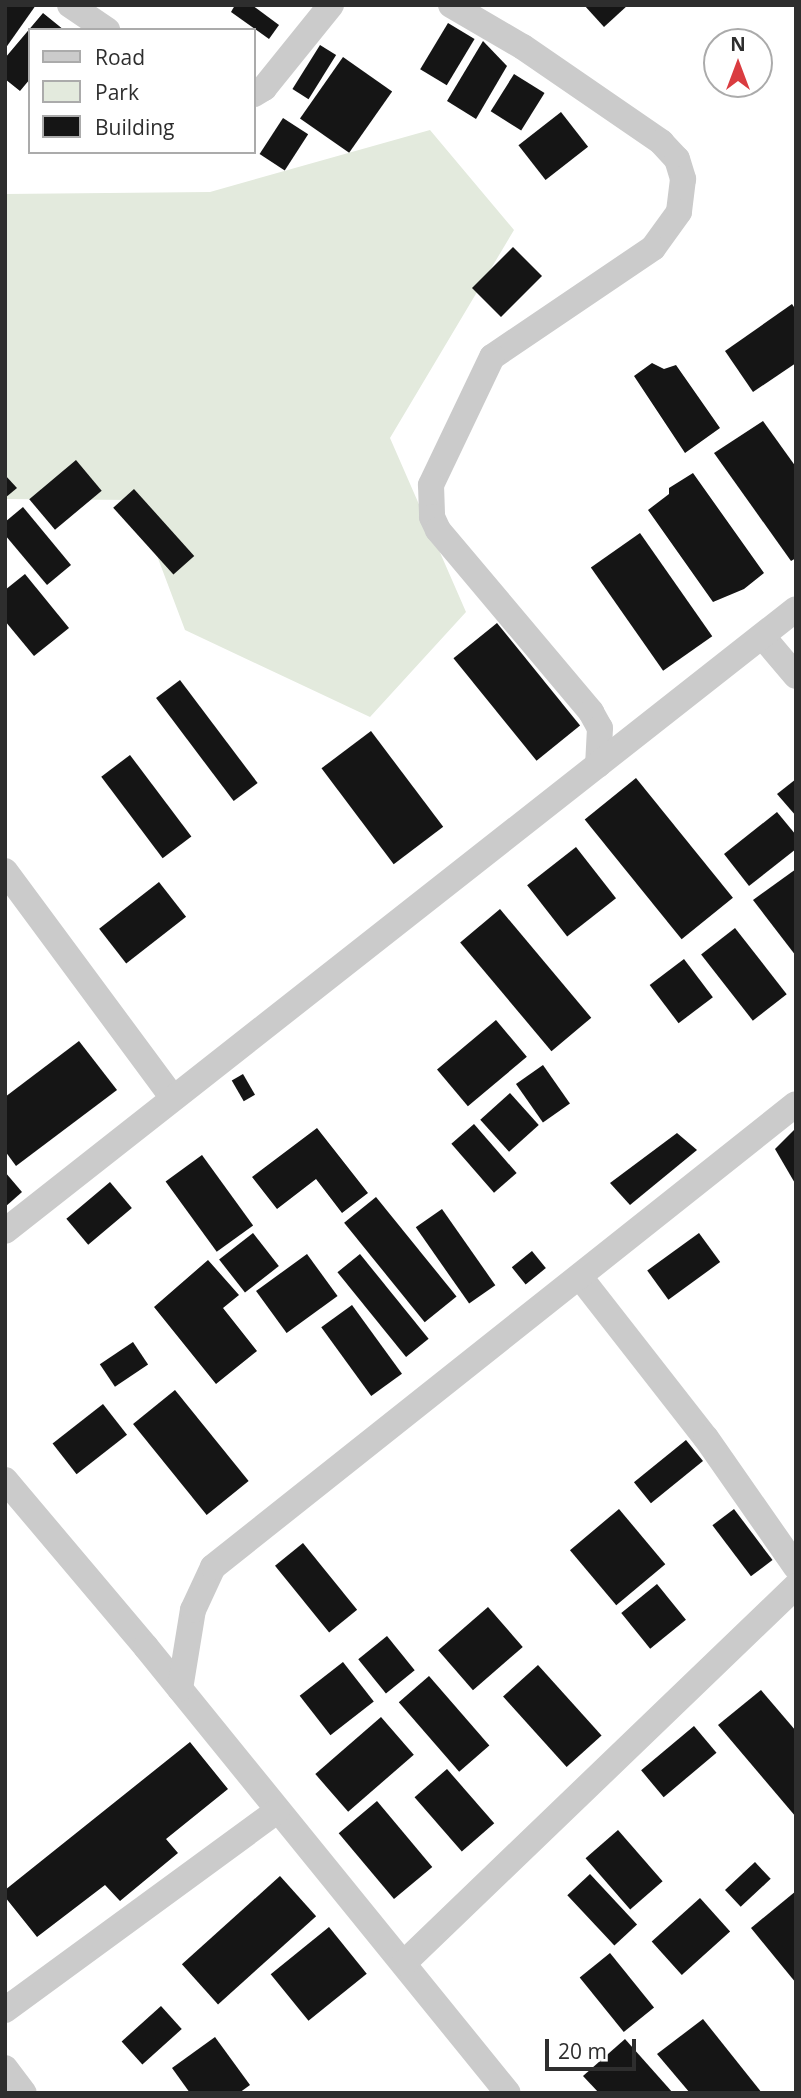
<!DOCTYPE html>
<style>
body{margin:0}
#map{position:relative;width:801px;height:2098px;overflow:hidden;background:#fff;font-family:"Open Sans",sans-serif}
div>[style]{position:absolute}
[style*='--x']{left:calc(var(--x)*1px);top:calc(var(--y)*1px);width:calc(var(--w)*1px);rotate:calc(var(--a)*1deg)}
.green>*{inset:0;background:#e3eadd}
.building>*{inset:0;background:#151515;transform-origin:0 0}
.minor>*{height:26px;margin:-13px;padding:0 13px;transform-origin:13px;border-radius:13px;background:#cbcbcb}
span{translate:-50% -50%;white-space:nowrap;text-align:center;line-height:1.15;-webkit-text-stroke:7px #fff;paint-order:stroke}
.frame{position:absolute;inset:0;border:7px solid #2e2e2e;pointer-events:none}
.legend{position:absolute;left:28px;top:28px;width:228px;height:126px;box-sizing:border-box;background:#fff;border:2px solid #ababab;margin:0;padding:9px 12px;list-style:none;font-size:21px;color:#2e2e2e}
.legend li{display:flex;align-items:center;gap:14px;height:35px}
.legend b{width:35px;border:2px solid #ababab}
.north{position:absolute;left:703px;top:28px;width:70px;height:70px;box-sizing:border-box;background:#fff;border:2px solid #ababab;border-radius:50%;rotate:0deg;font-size:19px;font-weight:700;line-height:28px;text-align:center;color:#2e2e2e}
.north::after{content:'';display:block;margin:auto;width:24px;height:32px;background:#da3c40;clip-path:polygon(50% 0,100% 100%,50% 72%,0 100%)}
.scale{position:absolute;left:545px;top:2039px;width:91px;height:32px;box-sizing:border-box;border:4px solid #2e2e2e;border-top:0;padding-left:9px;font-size:21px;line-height:24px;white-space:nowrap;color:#2e2e2e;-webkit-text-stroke:5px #fff;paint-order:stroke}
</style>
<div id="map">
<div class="green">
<div style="clip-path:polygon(430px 130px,514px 230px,390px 438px,466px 612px,370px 717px,185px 630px,136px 500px,5px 499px,5px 194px,210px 192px)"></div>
</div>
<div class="building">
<div style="clip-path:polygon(5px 5px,36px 5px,5px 49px)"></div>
<div style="clip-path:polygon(235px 5px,252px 5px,279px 25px,269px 39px,231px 12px)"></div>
<div style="clip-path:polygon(584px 5px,628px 5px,604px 27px)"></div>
<div style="clip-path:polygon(43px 13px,64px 30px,30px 30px,30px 79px,20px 91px,5px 79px,5px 58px)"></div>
<div style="left:448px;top:23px;width:31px;height:54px;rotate:31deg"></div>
<div style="clip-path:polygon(483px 41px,507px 66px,476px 119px,447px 101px)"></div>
<div style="left:320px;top:45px;width:19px;height:52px;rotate:32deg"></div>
<div style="left:343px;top:57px;width:60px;height:75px;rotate:35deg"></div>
<div style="left:514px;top:74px;width:36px;height:44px;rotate:32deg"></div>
<div style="left:561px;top:112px;width:44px;height:54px;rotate:52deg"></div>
<div style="left:283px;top:118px;width:30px;height:43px;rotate:33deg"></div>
<div style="left:513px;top:247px;width:41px;height:58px;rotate:45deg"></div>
<div style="clip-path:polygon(792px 304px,796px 310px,796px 363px,753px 392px,725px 351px)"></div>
<div style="clip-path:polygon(652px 363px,664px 369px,676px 365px,720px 428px,685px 453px,634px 376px)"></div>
<div style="clip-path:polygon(763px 421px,796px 467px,796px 558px,791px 561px,714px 453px)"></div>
<div style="left:76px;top:460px;width:40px;height:61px;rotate:50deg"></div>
<div style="clip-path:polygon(693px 473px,764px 573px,744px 589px,713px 602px,648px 510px,669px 494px,669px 488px)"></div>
<div style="clip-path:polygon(5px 475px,17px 488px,5px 498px)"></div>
<div style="left:134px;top:489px;width:90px;height:28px;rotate:48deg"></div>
<div style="clip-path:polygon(23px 507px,71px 565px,47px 585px,5px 535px,5px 522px)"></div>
<div style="left:640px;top:533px;width:126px;height:60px;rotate:55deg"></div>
<div style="clip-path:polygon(25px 574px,69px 628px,34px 656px,5px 621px,5px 590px)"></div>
<div style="left:497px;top:623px;width:132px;height:56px;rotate:51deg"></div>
<div style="left:180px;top:680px;width:129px;height:30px;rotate:53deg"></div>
<div style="left:371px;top:731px;width:120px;height:62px;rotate:53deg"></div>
<div style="left:130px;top:755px;width:102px;height:36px;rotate:53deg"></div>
<div style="left:636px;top:778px;width:154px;height:66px;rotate:51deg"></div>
<div style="clip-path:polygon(796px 779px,796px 816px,777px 794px)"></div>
<div style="clip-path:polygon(777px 812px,796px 835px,796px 849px,749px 886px,724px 854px)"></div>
<div style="left:576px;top:847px;width:65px;height:62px;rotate:52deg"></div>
<div style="clip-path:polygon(796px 869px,796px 956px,753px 900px)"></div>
<div style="left:159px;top:882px;width:44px;height:76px;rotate:52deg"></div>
<div style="left:500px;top:909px;width:142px;height:52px;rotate:50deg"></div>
<div style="left:735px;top:928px;width:84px;height:43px;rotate:52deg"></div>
<div style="left:684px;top:959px;width:48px;height:43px;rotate:53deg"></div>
<div style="left:496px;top:1020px;width:48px;height:77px;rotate:50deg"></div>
<div style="clip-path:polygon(79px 1041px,117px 1090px,16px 1166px,5px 1151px,5px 1097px)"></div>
<div style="left:543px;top:1065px;width:47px;height:33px;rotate:55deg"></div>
<div style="left:243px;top:1074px;width:24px;height:13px;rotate:60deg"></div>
<div style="left:510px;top:1093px;width:43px;height:40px;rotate:48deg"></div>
<div style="left:474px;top:1124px;width:65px;height:30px;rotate:49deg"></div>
<div style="clip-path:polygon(317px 1128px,368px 1193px,342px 1213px,316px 1179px,277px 1209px,252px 1177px)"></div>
<div style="clip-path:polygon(796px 1128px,796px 1185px,775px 1149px)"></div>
<div style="clip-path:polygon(677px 1133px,697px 1150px,630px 1205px,610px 1183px)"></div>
<div style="left:202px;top:1155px;width:87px;height:45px;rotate:54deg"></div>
<div style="clip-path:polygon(5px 1172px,22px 1192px,5px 1207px)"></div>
<div style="left:110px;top:1182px;width:34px;height:57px;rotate:50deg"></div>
<div style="left:376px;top:1197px;width:128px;height:41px;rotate:51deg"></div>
<div style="left:442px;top:1209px;width:93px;height:32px;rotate:55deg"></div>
<div style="left:253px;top:1233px;width:42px;height:43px;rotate:52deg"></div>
<div style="left:699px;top:1233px;width:36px;height:64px;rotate:54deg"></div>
<div style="left:532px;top:1251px;width:22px;height:26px;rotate:51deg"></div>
<div style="left:307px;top:1254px;width:52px;height:63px;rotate:54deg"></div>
<div style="left:360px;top:1254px;width:109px;height:29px;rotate:51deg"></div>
<div style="clip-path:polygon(208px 1260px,239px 1295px,223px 1308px,257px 1351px,216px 1384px,154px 1307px)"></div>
<div style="left:352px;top:1305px;width:85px;height:38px;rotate:54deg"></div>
<div style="left:133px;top:1342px;width:27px;height:40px;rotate:56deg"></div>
<div style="left:175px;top:1390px;width:117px;height:54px;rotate:51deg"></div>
<div style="left:103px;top:1404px;width:39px;height:64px;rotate:52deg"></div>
<div style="left:686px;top:1440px;width:27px;height:67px;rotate:51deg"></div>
<div style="left:619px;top:1509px;width:72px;height:64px;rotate:50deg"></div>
<div style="left:734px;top:1509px;width:64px;height:27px;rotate:53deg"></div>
<div style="left:303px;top:1543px;width:86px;height:36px;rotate:51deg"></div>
<div style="left:657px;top:1584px;width:46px;height:46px;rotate:51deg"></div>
<div style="left:488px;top:1607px;width:53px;height:66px;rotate:49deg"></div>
<div style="left:387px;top:1636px;width:44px;height:37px;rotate:51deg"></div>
<div style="left:343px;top:1662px;width:50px;height:55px;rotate:52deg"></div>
<div style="left:538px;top:1665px;width:95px;height:47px;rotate:48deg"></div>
<div style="left:429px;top:1676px;width:92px;height:40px;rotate:49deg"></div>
<div style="clip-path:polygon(761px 1690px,796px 1731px,796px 1817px,718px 1725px)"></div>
<div style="left:381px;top:1717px;width:50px;height:87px;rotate:49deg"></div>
<div style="left:694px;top:1726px;width:35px;height:69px;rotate:50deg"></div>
<div style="clip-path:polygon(190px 1742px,228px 1789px,166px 1839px,178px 1853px,120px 1901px,105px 1885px,37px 1937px,5px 1897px,5px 1890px)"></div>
<div style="left:447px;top:1769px;width:72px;height:43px;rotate:49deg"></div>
<div style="left:377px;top:1801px;width:86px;height:50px;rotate:50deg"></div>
<div style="left:618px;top:1830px;width:68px;height:43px;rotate:49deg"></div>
<div style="left:755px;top:1862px;width:23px;height:41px;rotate:47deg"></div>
<div style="left:590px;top:1874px;width:69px;height:31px;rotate:47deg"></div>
<div style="left:280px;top:1876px;width:54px;height:132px;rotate:48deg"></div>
<div style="clip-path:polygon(796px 1891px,796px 1983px,751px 1928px)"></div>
<div style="left:700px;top:1898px;width:45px;height:65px;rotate:48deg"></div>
<div style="left:329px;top:1927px;width:60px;height:75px;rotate:51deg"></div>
<div style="left:610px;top:1953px;width:70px;height:39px;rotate:51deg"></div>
<div style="left:161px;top:2006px;width:31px;height:53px;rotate:48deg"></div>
<div style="clip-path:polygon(703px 2019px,762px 2093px,690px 2093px,657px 2054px)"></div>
<div style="clip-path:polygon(215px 2037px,250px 2085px,239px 2093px,190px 2093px,172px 2068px)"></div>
<div style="clip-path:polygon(625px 2039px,673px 2093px,599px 2093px,583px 2076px)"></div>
</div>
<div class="minor">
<div style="--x:70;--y:5;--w:45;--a:34"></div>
<div style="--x:451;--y:5;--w:83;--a:30.3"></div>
<div style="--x:523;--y:47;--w:168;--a:34.5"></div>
<div style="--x:661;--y:142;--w:23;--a:47"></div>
<div style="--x:677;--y:159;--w:21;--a:73"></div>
<div style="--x:683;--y:179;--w:33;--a:97"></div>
<div style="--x:679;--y:212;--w:44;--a:125.8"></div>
<div style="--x:653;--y:248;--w:194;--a:145.9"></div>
<div style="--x:492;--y:357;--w:142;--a:115.5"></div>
<div style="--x:431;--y:485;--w:32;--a:88"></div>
<div style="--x:432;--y:517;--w:14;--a:65"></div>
<div style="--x:438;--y:530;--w:238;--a:49.9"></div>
<div style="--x:591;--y:712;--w:18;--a:61"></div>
<div style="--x:600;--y:728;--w:37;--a:93"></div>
<div style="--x:254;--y:94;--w:12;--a:-31"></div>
<div style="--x:264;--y:88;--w:107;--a:-51.1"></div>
<div style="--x:763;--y:637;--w:51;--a:49.8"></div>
<div style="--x:5;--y:871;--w:282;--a:53.5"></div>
<div style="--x:5;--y:1231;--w:1006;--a:-38.18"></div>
<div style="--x:580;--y:1277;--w:204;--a:52"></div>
<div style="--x:706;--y:1438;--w:157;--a:55.1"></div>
<div style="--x:5;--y:1480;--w:219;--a:49.8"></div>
<div style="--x:146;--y:1647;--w:574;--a:50.94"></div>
<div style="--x:180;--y:1689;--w:80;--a:-80.7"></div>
<div style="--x:193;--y:1610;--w:47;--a:-65.1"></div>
<div style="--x:213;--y:1567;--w:744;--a:-38.46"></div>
<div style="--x:404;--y:1963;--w:544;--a:-43.88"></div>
<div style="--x:5;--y:2010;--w:338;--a:-36.2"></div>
<div style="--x:5;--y:2068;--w:31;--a:53"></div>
</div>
<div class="frame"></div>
<ul class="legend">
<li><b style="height:9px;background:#cbcbcb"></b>Road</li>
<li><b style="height:19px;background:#e3eadd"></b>Park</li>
<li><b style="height:19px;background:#151515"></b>Building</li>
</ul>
<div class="north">N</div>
<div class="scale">20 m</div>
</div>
